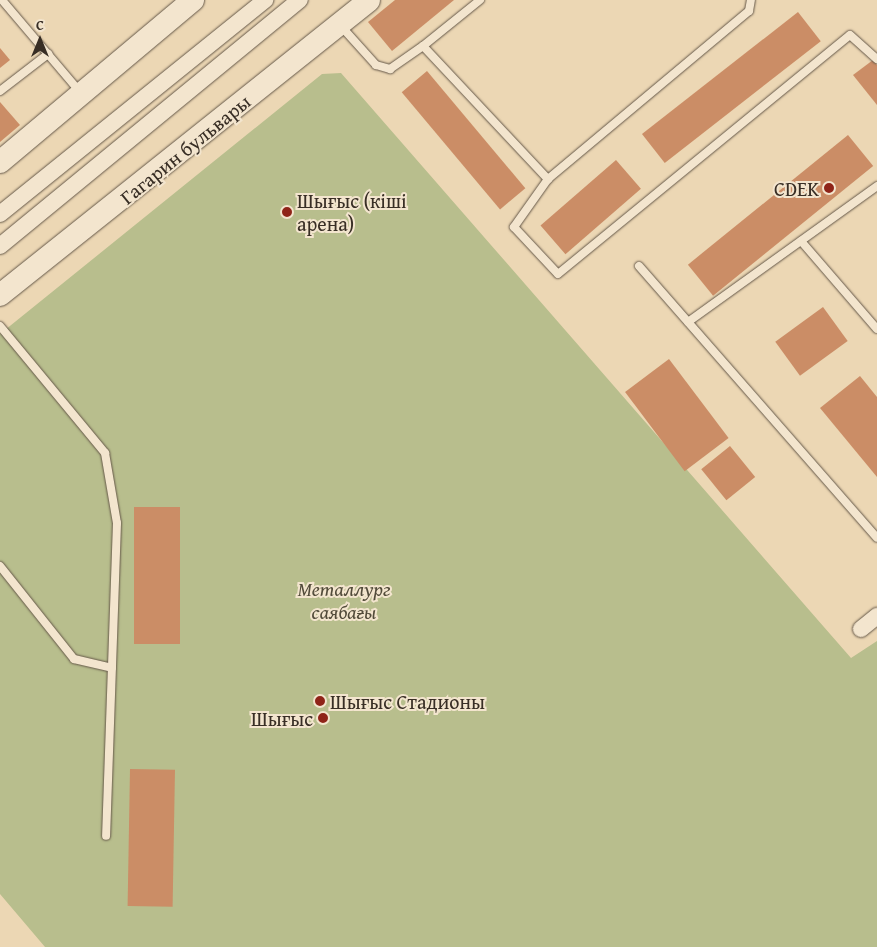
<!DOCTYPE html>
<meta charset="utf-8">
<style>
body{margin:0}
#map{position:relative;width:877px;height:947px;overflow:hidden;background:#ecd7b4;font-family:"Gentium Book Plus",serif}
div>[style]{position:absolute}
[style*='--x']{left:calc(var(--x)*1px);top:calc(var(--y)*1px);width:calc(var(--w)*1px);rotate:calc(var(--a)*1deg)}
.green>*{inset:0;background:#b8be8d}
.building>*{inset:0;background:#cb8d66;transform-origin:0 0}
.roads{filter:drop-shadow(0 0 1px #655849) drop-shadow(0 0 1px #655849)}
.lane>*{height:8px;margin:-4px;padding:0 4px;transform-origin:4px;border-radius:4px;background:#f3e5ce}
.street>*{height:16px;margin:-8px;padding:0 8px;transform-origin:8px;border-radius:8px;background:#f3e5ce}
.secondary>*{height:22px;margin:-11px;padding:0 11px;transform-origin:11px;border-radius:11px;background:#f3e5ce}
.dots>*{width:14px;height:14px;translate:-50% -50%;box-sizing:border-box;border:2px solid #f3e5ce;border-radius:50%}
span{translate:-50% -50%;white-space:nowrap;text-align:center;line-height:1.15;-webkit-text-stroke:4px #f3e5ce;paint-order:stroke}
.street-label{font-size:20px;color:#382e25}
.poi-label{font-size:20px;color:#382e25}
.right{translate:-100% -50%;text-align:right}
.left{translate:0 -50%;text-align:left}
.park-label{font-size:20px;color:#524b3a;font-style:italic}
.north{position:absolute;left:15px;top:15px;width:50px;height:50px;-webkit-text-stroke:4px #f3e5ce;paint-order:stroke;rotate:0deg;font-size:14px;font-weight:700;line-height:20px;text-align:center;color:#382e25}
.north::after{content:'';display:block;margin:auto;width:18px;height:22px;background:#382e25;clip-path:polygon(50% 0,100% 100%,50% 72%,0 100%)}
</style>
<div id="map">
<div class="green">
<div style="clip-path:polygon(341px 73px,851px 658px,877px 641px,877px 947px,45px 947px,0 894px,0 334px,322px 74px)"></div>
</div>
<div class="building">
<div style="clip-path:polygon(395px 0,454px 0,392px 51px,368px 22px)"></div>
<div style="left:798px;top:12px;width:37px;height:198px;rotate:52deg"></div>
<div style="clip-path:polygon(0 48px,10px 60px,0 68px)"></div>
<div style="clip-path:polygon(873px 60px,877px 65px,877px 105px,853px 75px)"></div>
<div style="left:427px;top:71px;width:153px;height:33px;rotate:50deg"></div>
<div style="clip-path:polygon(0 102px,20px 125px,0 142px)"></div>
<div style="left:848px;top:135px;width:40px;height:206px;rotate:51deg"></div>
<div style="left:616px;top:160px;width:38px;height:100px;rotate:49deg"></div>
<div style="left:823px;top:307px;width:42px;height:59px;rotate:54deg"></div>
<div style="left:669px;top:359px;width:99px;height:55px;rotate:53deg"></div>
<div style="clip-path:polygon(860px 376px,877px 397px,877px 477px,820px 408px)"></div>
<div style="left:730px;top:446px;width:40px;height:37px;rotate:51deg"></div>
<div style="left:134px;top:507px;width:46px;height:137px"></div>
<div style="left:130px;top:769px;width:45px;height:137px;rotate:1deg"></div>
</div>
<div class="roads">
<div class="lane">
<div style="--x:2;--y:0;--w:121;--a:49.7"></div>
<div style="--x:480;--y:0;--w:73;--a:141.1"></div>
<div style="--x:423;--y:46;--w:183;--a:46.8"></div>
<div style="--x:548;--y:179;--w:59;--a:125.3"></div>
<div style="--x:514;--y:227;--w:64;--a:46.9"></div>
<div style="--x:558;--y:274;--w:377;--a:-39.3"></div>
<div style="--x:850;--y:35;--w:36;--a:42"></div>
<div style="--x:340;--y:25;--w:54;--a:48"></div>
<div style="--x:376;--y:65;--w:15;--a:16"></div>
<div style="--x:390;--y:69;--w:40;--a:-34.9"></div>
<div style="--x:0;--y:91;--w:61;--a:-37.6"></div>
<div style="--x:548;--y:179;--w:262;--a:-39.9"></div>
<div style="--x:749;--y:11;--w:11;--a:-80"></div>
<div style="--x:801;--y:241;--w:116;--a:49.2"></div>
<div style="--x:639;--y:266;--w:361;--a:48.8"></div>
<div style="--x:688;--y:322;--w:233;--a:-35.7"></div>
<div style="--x:0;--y:326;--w:165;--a:50.4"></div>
<div style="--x:105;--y:453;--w:71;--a:80.3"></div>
<div style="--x:117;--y:523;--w:313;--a:92"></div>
<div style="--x:0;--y:566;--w:119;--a:51.5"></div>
<div style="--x:74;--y:659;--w:39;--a:13"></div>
</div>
<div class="street">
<div style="--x:0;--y:214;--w:341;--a:-38.9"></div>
<div style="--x:0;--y:246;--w:388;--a:-39.4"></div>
<div style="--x:861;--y:629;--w:21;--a:-39"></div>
</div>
<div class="secondary">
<div style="--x:0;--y:162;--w:252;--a:-40"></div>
<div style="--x:0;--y:295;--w:472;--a:-38.6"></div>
</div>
</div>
<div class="dots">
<div style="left:829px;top:188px;background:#8f2418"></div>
<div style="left:287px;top:212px;background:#8f2418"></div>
<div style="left:320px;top:701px;background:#8f2418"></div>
<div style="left:323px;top:718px;background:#8f2418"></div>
</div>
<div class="street-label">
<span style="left:185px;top:149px;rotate:-39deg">Гагарин бульвары</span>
</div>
<div class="poi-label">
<span class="right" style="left:819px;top:188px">CDEK</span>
<span class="left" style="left:297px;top:212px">Шығыс (кіші<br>арена)</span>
<span class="left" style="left:330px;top:701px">Шығыс Стадионы</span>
<span class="right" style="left:313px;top:718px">Шығыс</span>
</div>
<div class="park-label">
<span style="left:344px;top:600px">Металлург<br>саябағы</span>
</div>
<div class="north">С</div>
</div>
